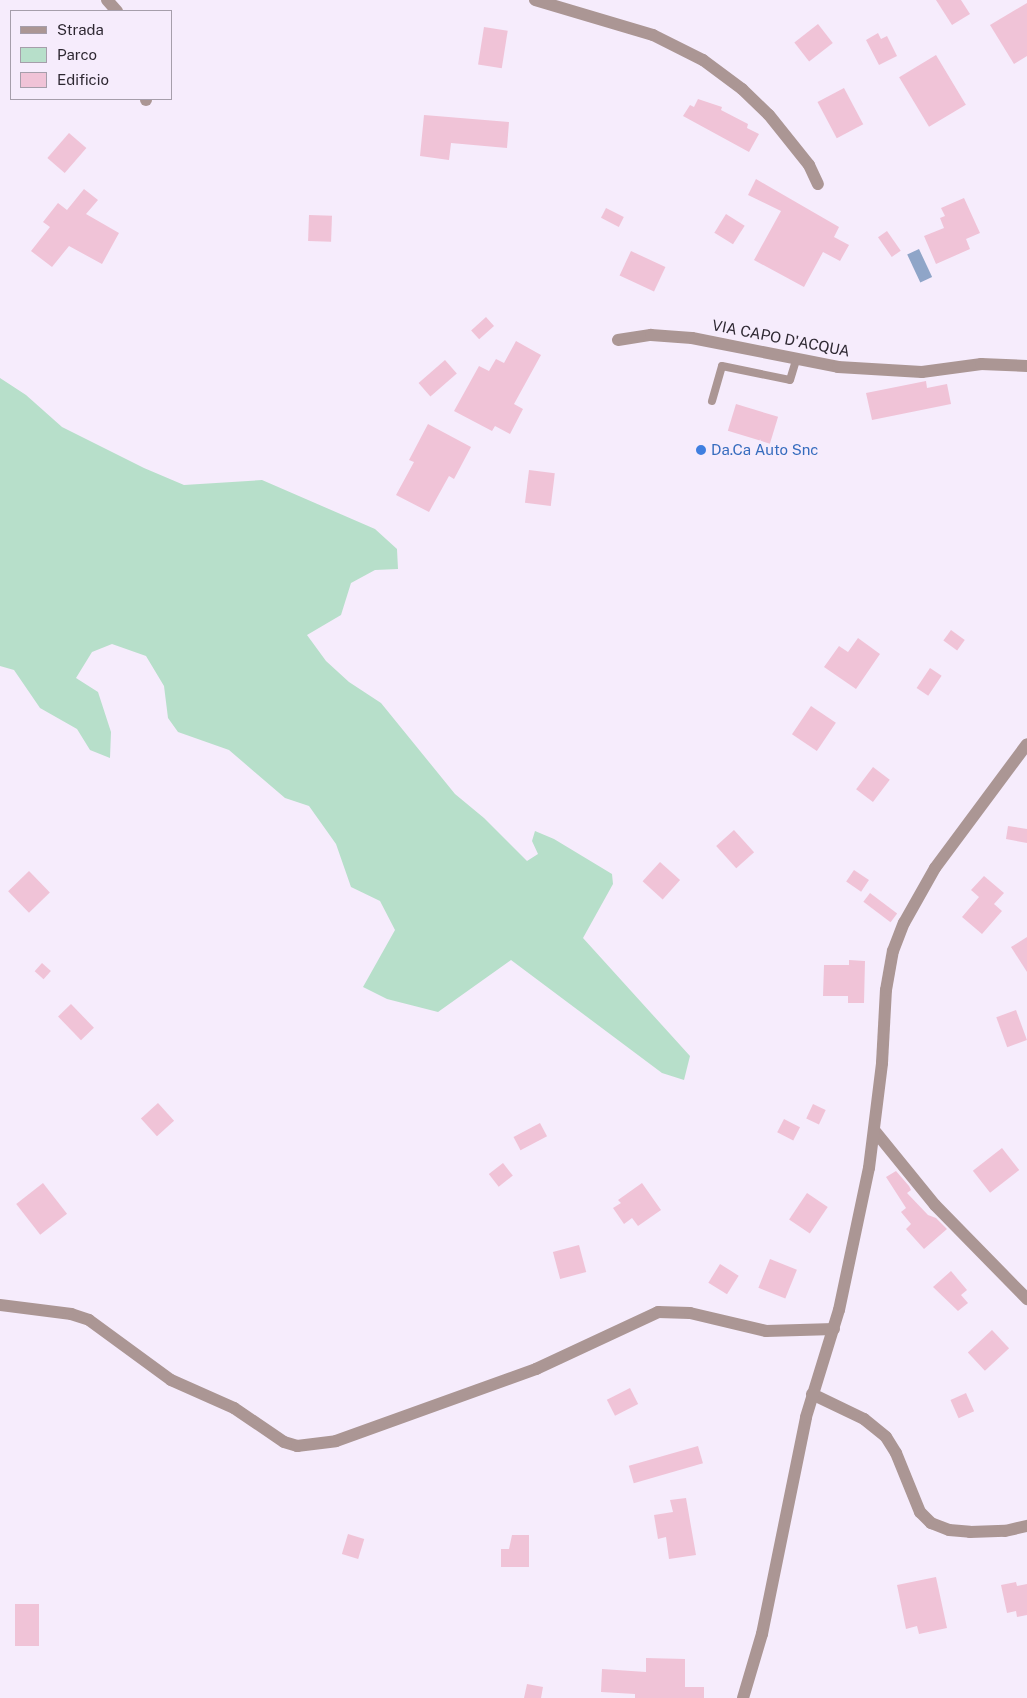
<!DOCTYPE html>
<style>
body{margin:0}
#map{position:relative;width:1027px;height:1698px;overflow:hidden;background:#f6ecfc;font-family:"Public Sans",sans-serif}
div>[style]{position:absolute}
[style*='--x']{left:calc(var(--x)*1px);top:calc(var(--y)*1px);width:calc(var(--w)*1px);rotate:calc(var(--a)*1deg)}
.green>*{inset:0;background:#b7dfca}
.water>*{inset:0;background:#8fa5c8;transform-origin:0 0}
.building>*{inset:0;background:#f0c3d7;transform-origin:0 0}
.service>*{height:8px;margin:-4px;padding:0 4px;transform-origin:4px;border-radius:4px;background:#ab9694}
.minor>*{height:12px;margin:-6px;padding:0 6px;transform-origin:6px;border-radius:6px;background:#ab9694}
.dots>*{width:14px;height:14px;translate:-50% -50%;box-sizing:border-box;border:2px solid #f6ecfc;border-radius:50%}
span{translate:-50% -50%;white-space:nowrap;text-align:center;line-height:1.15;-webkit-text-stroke:4px #f6ecfc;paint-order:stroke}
.street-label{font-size:15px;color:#2e2832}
.shop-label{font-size:15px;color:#366cbe}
.left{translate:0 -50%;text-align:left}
.legend{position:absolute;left:10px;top:10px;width:162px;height:90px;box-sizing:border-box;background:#f6ecfc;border:1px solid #a69eab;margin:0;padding:6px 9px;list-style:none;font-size:15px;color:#2e2832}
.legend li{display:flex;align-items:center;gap:10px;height:25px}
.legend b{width:25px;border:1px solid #a69eab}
</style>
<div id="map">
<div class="green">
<div style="clip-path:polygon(0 378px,26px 395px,62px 427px,144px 468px,184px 485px,262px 480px,375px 529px,397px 549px,398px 569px,375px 570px,351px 583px,341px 615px,307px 635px,326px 661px,349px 682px,381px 703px,455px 794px,484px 818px,527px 861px,538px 854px,532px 841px,535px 831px,554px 839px,612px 874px,613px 884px,583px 938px,690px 1056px,684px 1080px,662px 1073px,511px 960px,438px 1012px,387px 999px,363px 987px,395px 930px,380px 901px,351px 887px,336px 844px,309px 806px,285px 798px,229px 750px,178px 732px,168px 718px,164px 686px,146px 656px,112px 644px,92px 652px,76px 678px,98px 692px,111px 732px,110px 758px,90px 750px,77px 729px,40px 708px,14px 670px,0 666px)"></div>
</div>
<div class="water">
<div style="left:919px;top:249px;width:31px;height:13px;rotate:65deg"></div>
</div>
<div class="building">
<div style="clip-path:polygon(936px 0,961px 0,970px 14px,952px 25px)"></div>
<div style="clip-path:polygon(1027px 3px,1027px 56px,1014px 64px,990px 25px)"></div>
<div style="left:818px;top:24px;width:24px;height:30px;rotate:52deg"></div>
<div style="left:484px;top:27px;width:24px;height:38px;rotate:9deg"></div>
<div style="clip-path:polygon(878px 33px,881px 39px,887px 36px,897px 56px,879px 65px,866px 40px)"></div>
<div style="left:936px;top:55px;width:58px;height:43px;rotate:59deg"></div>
<div style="left:844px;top:88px;width:41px;height:30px;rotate:62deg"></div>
<div style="clip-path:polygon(698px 99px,722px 107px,721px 110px,748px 124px,747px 128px,759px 134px,749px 152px,683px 116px,690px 105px,694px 107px)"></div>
<div style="clip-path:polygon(424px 115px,509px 122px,507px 148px,451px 143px,449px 160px,420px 156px)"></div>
<div style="left:69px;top:133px;width:23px;height:33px;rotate:41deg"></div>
<div style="clip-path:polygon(756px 179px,839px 227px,834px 237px,849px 245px,840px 261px,823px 252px,804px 287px,754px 260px,781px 211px,748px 195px)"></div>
<div style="clip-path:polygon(84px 189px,98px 200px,86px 214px,119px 233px,102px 264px,69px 246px,52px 267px,31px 251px,50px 227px,43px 222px,58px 203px,67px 210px)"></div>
<div style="clip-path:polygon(964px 198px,980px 233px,966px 239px,970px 249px,936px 264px,924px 236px,944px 228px,940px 218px,945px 216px,941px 208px)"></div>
<div style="left:606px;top:208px;width:20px;height:11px;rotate:27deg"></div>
<div style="left:726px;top:214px;width:22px;height:22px;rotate:32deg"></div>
<div style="left:309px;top:215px;width:23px;height:26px;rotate:2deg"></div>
<div style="left:887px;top:231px;width:24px;height:11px;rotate:55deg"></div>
<div style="left:631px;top:251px;width:38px;height:27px;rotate:25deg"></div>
<div style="left:486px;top:317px;width:12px;height:20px;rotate:48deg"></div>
<div style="clip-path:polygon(516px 341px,541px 355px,514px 404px,523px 409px,510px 434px,495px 426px,492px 431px,454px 411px,479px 366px,489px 371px,496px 359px,504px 363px)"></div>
<div style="left:445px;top:360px;width:18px;height:35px;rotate:49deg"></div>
<div style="clip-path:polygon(926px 381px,927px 388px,947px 384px,951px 404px,872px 420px,866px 393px)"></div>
<div style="left:736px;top:404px;width:44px;height:28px;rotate:17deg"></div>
<div style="clip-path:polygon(428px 424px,471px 447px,454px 479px,449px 476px,429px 512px,396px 495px,414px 462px,409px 460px)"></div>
<div style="left:529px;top:470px;width:26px;height:33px;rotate:7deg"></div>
<div style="left:951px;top:630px;width:17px;height:13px;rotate:36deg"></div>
<div style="clip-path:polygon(858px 638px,880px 654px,856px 689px,824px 667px,839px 646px,848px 652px)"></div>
<div style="left:930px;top:668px;width:14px;height:24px;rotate:34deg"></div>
<div style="left:811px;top:706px;width:30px;height:34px;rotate:34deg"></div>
<div style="left:873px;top:767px;width:21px;height:28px;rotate:37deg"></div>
<div style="clip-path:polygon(1008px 826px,1027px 829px,1027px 843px,1006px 839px)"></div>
<div style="left:734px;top:830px;width:30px;height:24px;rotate:48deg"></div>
<div style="left:660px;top:862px;width:27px;height:26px;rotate:42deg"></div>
<div style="left:854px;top:870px;width:18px;height:14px;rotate:34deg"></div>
<div style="left:29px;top:871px;width:30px;height:29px;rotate:46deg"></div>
<div style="clip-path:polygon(984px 876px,1004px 893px,994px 904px,1002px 911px,982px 934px,962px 917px,979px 897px,971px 890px)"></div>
<div style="left:870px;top:893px;width:34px;height:11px;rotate:37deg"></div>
<div style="clip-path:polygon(1027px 937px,1027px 972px,1011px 947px)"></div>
<div style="clip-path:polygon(849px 960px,865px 961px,864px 1003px,848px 1003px,848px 996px,823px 996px,824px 965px,849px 965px)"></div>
<div style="left:42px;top:963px;width:12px;height:11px;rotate:42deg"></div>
<div style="left:71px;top:1004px;width:33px;height:18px;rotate:46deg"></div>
<div style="left:1016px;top:1010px;width:32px;height:21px;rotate:70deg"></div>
<div style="left:158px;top:1103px;width:24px;height:23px;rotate:48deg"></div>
<div style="left:813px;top:1104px;width:14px;height:16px;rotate:25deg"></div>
<div style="left:784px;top:1119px;width:18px;height:15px;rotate:27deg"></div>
<div style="left:540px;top:1123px;width:15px;height:30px;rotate:62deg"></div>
<div style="left:1002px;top:1148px;width:28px;height:37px;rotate:52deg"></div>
<div style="left:503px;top:1163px;width:16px;height:18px;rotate:52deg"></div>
<div style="clip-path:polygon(896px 1171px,909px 1186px,911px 1190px,907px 1193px,928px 1215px,936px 1218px,947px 1229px,924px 1249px,906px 1229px,911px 1224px,901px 1212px,906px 1208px,886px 1177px)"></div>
<div style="left:43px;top:1183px;width:39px;height:34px;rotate:52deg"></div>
<div style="clip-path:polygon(642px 1183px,661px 1210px,638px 1226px,632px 1218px,624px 1224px,613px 1208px,621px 1203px,618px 1200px)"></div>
<div style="left:807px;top:1193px;width:25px;height:32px;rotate:34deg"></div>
<div style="left:579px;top:1245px;width:28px;height:27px;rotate:75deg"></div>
<div style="left:770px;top:1259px;width:29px;height:31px;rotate:22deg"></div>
<div style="left:720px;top:1264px;width:22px;height:22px;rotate:32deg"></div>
<div style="clip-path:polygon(951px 1271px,967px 1290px,961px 1295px,968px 1303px,958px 1311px,933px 1287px)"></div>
<div style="left:992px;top:1330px;width:25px;height:33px;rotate:47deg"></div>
<div style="left:630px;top:1388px;width:18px;height:26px;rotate:63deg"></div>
<div style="left:966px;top:1393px;width:20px;height:17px;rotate:66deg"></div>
<div style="left:698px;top:1446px;width:18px;height:72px;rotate:74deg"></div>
<div style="clip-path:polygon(686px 1498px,696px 1555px,669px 1559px,666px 1537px,658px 1539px,654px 1515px,673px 1512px,670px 1500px)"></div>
<div style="left:348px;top:1534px;width:17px;height:21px;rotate:17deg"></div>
<div style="clip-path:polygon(512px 1535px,529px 1535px,529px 1567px,501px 1567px,501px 1549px,509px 1549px)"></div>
<div style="clip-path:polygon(936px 1577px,947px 1628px,919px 1634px,917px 1626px,906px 1629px,897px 1585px)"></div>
<div style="clip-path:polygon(1016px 1582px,1017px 1586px,1027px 1584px,1027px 1615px,1017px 1617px,1016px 1611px,1007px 1613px,1001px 1585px)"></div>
<div style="left:15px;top:1604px;width:24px;height:42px"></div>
<div style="clip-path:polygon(646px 1658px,685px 1659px,685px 1687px,704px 1687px,704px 1698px,635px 1698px,635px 1694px,601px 1692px,602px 1669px,646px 1672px)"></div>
<div style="clip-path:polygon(527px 1684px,543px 1687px,541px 1698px,524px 1698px)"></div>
</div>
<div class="service">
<div style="--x:712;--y:401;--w:36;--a:-74"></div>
<div style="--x:722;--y:366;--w:69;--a:11.6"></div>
<div style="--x:790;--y:380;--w:21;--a:-73"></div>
</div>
<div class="minor">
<div style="--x:107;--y:0;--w:15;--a:48"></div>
<div style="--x:535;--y:0;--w:123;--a:16.5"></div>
<div style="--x:653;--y:35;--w:56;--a:26.6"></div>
<div style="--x:703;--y:60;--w:49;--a:36.6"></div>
<div style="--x:742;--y:89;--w:37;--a:44"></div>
<div style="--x:769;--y:115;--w:64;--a:51.3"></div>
<div style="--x:809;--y:165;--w:21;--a:65"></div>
<div style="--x:146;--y:100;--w:1;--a:-90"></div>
<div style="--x:618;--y:340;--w:33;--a:-9"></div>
<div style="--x:651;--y:335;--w:41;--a:4.2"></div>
<div style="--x:692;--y:338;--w:149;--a:11.2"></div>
<div style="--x:838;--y:367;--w:84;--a:3.4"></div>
<div style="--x:922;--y:372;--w:60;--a:-7.7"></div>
<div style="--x:981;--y:364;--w:46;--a:2.5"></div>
<div style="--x:874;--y:1130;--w:97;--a:50.9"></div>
<div style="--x:935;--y:1205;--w:132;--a:45.6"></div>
<div style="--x:0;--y:1305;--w:72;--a:7.2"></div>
<div style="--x:71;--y:1314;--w:19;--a:18"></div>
<div style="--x:89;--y:1320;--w:102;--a:36.2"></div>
<div style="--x:171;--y:1380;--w:69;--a:24"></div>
<div style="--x:234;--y:1408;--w:60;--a:34.2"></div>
<div style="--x:284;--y:1442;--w:14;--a:17"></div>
<div style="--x:297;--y:1446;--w:39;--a:-7"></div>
<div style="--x:336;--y:1441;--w:213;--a:-19.8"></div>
<div style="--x:536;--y:1369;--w:135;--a:-25"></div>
<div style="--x:658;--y:1312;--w:32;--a:2"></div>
<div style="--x:690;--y:1313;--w:78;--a:13.3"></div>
<div style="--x:766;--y:1331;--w:68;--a:-1.7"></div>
<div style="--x:812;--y:1394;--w:58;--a:25.7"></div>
<div style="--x:864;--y:1419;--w:28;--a:39"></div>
<div style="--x:886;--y:1437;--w:19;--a:58"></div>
<div style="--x:896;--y:1453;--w:64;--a:67.9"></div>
<div style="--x:920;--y:1512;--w:16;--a:45"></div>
<div style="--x:931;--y:1523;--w:19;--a:21"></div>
<div style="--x:949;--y:1530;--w:21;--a:5"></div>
<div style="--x:970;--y:1532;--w:35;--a:-2"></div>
<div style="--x:1005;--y:1531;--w:23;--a:-13"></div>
<div style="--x:743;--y:1698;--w:67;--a:-73.5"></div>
<div style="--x:762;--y:1634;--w:221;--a:-78.5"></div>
<div style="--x:806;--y:1417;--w:112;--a:-72.9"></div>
<div style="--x:839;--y:1310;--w:145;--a:-78.1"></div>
<div style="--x:869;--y:1168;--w:106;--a:-82.9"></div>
<div style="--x:882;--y:1063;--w:73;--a:-86.9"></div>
<div style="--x:886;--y:990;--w:40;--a:-80"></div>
<div style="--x:893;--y:951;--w:30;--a:-69"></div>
<div style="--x:904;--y:923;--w:63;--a:-60.6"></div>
<div style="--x:935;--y:868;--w:154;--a:-53.4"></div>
</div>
<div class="dots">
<div style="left:701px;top:450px;background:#3f7fe0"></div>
</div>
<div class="street-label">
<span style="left:781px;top:338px;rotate:11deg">VIA CAPO D'ACQUA</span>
</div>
<div class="shop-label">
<span class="left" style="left:711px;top:450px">Da.Ca Auto Snc</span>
</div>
<ul class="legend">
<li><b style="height:6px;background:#ab9694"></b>Strada</li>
<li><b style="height:14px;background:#b7dfca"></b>Parco</li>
<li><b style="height:14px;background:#f0c3d7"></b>Edificio</li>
</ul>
</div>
